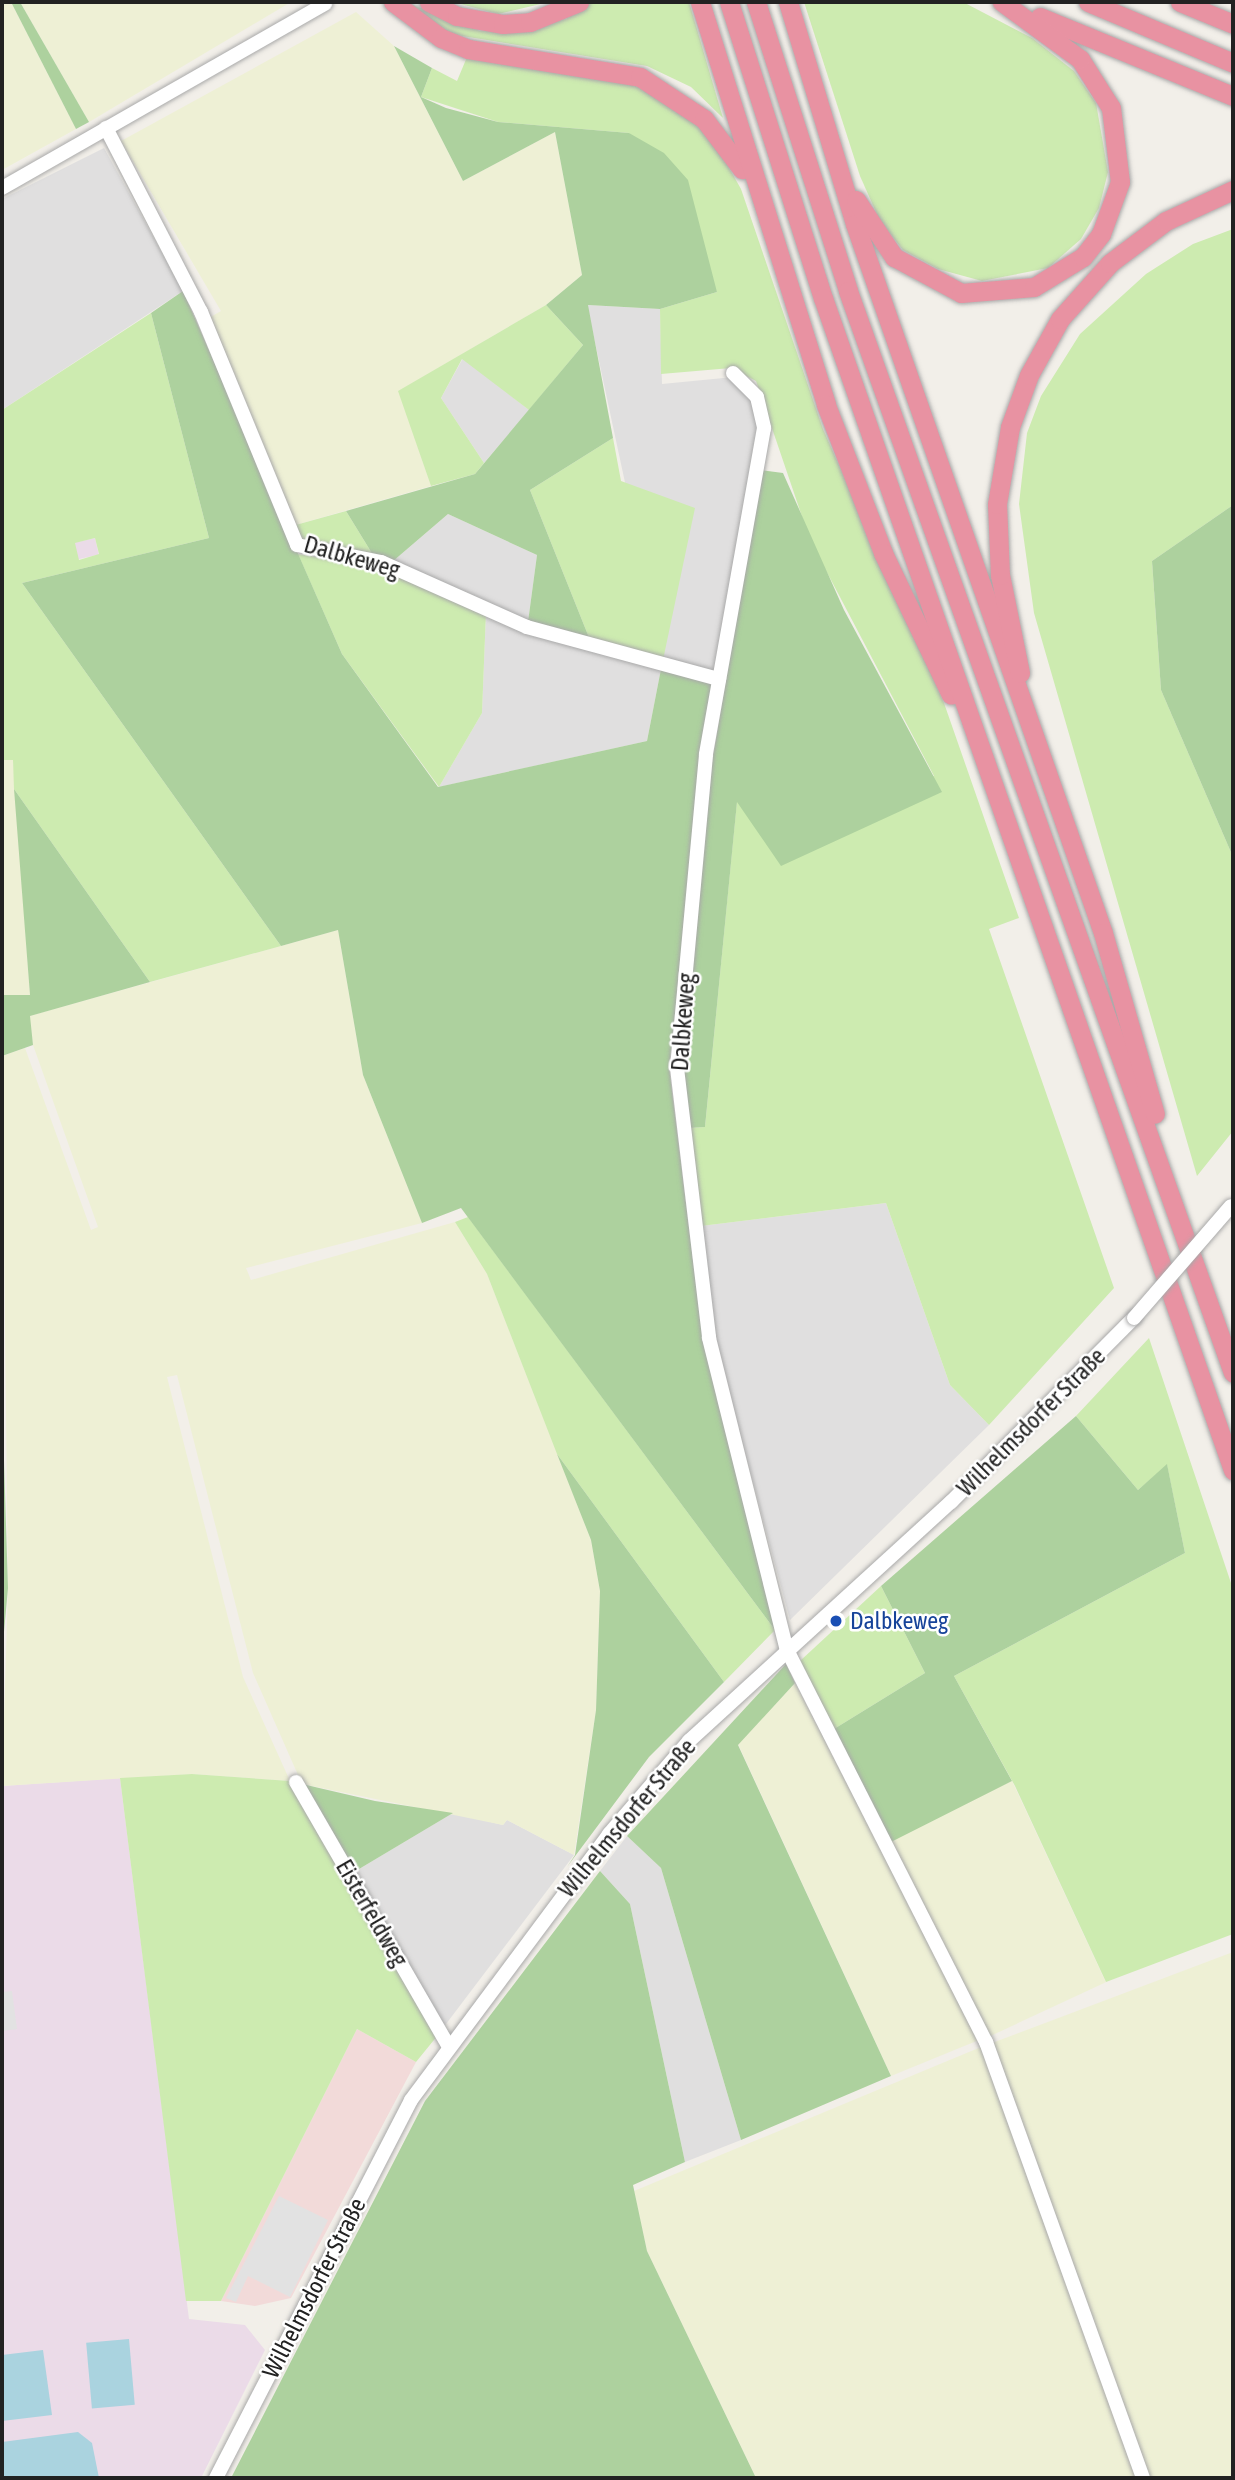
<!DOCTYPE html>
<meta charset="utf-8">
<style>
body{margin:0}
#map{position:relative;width:1235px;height:2480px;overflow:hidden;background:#f2efe9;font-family:"Asap Condensed",sans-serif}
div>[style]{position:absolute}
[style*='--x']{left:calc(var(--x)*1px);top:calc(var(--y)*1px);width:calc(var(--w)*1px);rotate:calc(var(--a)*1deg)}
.residential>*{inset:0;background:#e0dfdf}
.commercial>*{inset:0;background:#f2dad9}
.industrial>*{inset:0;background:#ebdbe8;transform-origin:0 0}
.farmland>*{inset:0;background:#eef0d5;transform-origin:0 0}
.grass>*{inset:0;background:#cdebb0}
.forest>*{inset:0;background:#add19e}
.parking>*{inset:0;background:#e2e2e2}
.water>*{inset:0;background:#aad3df;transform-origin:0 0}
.roads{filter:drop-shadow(0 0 2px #a9a9a9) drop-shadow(0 0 2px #a9a9a9)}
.minor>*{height:14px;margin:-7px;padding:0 7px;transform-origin:7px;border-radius:7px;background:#fff}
.highway>*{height:19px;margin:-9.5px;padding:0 9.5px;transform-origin:9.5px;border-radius:9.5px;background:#e892a2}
.bridges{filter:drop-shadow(0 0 2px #a9a9a9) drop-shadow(0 0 2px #a9a9a9)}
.minor-bridge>*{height:14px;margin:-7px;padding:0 7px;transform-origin:7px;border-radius:7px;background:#fff}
.dots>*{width:19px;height:19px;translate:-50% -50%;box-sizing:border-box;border:4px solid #fff;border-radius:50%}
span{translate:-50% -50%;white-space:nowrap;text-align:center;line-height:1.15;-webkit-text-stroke:5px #fff;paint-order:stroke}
.street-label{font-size:24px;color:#222}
.transit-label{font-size:24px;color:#164399}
.left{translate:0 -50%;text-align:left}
.frame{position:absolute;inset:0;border:4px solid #222;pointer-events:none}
</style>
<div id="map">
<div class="residential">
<div style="clip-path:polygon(104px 148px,183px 291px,2px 410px,2px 199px)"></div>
<div style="clip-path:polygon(587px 305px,660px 309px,662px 384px,734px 377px,749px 390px,758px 420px,714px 673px,663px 660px)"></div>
<div style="clip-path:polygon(463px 358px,529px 410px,484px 463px,441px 398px)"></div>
<div style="clip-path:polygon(448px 514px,537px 555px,528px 622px,392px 562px)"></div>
<div style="clip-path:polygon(486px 612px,661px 669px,647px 741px,439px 787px,482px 713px)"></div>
<div style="clip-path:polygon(886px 1203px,950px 1385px,989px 1425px,790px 1620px,714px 1337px,701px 1226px)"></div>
<div style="clip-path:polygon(453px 1813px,503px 1825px,507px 1820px,574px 1855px,443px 2028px,354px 1872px)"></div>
<div style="clip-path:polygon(627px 1836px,661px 1868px,741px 2140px,685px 2162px,630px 1904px,600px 1871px)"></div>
</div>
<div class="commercial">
<div style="clip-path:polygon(357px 2029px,416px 2062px,291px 2298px,255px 2306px,221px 2301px)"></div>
</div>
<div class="industrial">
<div style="left:95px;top:538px;width:17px;height:22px;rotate:77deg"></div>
<div style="clip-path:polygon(120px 1778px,189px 2319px,245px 2325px,265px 2350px,201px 2478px,2px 2478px,2px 1786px)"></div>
</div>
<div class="farmland">
<div style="clip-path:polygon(2px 2px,11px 2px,76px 129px,2px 170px)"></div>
<div style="clip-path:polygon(20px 2px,291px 2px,89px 122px)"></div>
<div style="clip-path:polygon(356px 12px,394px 46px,463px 181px,555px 132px,582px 275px,546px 305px,399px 391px,431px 486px,292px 526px,207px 319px,221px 311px,121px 141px)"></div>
<div style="clip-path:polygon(2px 760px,13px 760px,30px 995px,2px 995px)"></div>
<div style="clip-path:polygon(338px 930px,363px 1075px,422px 1223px,246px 1268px,251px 1280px,455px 1222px,487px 1274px,591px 1540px,600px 1591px,596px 1710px,574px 1855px,507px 1820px,503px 1825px,302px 1784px,253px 1673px,177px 1375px,167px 1377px,243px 1677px,290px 1781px,192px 1774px,2px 1786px,8px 1588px,2px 1056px,25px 1048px,91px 1230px,98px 1227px,33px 1045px,29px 1016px)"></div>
<div style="clip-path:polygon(795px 1683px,979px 2040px,891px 2076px,738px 1744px)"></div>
<div style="left:1012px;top:1781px;width:222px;height:136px;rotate:65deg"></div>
<div style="clip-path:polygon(1233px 1952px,1233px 2478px,1149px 2478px,992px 2043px)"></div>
<div style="clip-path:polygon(981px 2047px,1136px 2478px,756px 2478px,647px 2251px,634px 2191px)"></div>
</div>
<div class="grass">
<div style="clip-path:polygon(405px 2px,480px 31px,516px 32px,566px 19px,592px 2px,689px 2px,723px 118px,691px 87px,647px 66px,450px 34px)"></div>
<div style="clip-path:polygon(453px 2px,549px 2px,498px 14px)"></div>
<div style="clip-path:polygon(804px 2px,963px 2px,1032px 38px,1074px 71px,1096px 103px,1108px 172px,1099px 208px,1081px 239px,1048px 268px,982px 281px,938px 269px,903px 250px,880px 221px,860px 176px)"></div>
<div style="clip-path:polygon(467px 57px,612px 77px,657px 94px,712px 138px,741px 189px,823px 429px,944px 703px,1019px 918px,989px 929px,1114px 1288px,989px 1425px,950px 1385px,886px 1203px,701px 1226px,689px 1128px,705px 1127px,737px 801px,934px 776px,810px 540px,756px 381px,731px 368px,661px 374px,660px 309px,717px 292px,629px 133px,498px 122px,421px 97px,432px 68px,457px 81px)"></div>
<div style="clip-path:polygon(1233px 229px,1233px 505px,1152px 561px,1161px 690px,1233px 857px,1233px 1131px,1197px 1176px,1034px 613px,1019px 504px,1027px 433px,1041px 396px,1080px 334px,1146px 274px,1193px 244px)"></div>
<div style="clip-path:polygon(546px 305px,583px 345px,529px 410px,462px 359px,441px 398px,484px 463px,475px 474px,431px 486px,398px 391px)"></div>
<div style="clip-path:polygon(evenodd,151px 313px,209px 538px,22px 583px,281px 946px,150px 982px,14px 789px,13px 760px,2px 760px,2px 410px,151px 313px,95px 538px,99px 554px,79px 560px,75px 543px,95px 538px)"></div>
<div style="clip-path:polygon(613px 438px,621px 481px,695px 508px,663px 660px,590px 640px,530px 490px)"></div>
<div style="clip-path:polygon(346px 511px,373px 555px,301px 541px,292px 526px)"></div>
<div style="clip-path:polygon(298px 554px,371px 566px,486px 612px,482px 713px,439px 787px,342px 654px)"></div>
<div style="clip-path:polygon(468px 1217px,775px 1630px,724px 1682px,557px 1454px,487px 1274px,455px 1222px)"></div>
<div style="clip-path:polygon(1149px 1338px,1233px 1589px,1233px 1934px,1106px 1982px,1015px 1786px,954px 1676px,1185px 1553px,1167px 1465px,1138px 1490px,1076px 1416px)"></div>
<div style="clip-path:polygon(881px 1586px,925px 1673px,834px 1729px,800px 1661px)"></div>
<div style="clip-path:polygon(192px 1774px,290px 1781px,438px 2035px,416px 2062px,357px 2029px,221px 2301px,186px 2301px,120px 1778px)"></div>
</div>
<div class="forest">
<div style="clip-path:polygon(11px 2px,20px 2px,89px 122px,76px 129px)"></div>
<div style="clip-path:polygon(394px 46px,432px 68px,421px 97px,446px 108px,498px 122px,629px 133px,664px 153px,688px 180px,717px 292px,660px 309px,588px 305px,613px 438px,530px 490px,590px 640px,528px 622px,537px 555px,448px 514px,392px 562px,373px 555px,346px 511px,475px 474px,583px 345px,546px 305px,582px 275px,555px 132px,463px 181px)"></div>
<div style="clip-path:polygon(183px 291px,342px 654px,438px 787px,647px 741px,661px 669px,712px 682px,669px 1067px,703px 1340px,775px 1630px,461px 1208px,422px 1223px,363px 1075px,338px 930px,281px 946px,22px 583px,209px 538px,151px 313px)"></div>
<div style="clip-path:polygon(761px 470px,783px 473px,844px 610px,942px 792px,781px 866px,737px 802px,705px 1127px,689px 1128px,683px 1071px,712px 763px)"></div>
<div style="clip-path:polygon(1233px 505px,1233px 857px,1161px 690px,1152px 561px)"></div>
<div style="clip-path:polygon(14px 789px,150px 982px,30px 1016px,33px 1045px,2px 1056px,2px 995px,30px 995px)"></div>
<div style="clip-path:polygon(2px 1397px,8px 1588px,2px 1654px)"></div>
<div style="clip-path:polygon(1076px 1416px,1138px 1490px,1167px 1464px,1185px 1553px,954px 1676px,1012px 1781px,891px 1842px,834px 1729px,925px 1673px,881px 1586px)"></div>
<div style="clip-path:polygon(557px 1454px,724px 1682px,649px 1757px,567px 1867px,575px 1855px,596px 1710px,600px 1591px,591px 1540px)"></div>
<div style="clip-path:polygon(786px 1664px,795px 1683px,738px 1745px,891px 2076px,741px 2140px,661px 1868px,627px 1836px)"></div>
<div style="clip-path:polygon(302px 1784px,375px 1801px,453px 1813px,354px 1872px)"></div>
<div style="clip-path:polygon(600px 1871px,630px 1904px,685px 2162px,633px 2185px,647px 2251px,756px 2478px,231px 2478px,425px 2101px)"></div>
</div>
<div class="parking">
<div style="clip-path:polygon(12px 1991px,17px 2029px,2px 2031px,2px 1992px)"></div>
<div style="clip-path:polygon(279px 2196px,328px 2220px,290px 2297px,248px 2276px,236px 2302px,226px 2298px)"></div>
</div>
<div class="water">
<div style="left:129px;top:2339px;width:66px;height:43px;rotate:85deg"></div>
<div style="clip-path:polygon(43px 2350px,52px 2415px,2px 2421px,2px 2355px)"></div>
<div style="clip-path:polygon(78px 2432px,92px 2443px,99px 2478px,2px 2478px,2px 2442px)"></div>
</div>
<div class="roads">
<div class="minor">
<div style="--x:106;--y:128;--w:207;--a:62.7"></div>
<div style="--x:201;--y:312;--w:252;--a:67.6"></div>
<div style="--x:297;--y:545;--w:86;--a:11.4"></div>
<div style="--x:381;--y:562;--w:160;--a:24"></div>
<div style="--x:527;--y:627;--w:199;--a:15.2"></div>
<div style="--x:2;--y:188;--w:372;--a:-29.7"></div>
<div style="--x:733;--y:373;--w:34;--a:45"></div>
<div style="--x:757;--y:397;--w:32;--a:77"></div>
<div style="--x:764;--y:428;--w:332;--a:100.1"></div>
<div style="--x:706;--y:755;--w:314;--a:95.3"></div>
<div style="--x:677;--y:1068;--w:272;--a:83.2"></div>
<div style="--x:709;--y:1338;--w:322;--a:76"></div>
<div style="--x:787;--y:1650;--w:440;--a:63.1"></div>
<div style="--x:986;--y:2042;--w:463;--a:70.2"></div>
<div style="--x:296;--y:1782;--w:304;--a:60"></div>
<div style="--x:216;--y:2478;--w:425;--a:-62.7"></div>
<div style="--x:411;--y:2100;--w:332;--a:-53.3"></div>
<div style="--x:609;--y:1834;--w:123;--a:-49.3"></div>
<div style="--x:689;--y:1741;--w:355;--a:-42.4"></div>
<div style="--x:951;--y:1502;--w:260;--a:-45.2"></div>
</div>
<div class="highway">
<div style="--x:393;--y:2;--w:60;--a:36.9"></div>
<div style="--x:441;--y:38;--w:29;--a:22"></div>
<div style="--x:468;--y:49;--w:174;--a:9.2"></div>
<div style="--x:640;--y:77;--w:77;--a:33.3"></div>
<div style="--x:704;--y:119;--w:63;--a:52.8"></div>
<div style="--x:429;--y:2;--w:31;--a:27"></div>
<div style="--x:457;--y:16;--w:47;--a:9.9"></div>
<div style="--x:503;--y:24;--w:27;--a:-4"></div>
<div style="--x:530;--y:22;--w:53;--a:-22.2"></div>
<div style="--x:700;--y:2;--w:422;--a:72.6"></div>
<div style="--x:826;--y:405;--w:159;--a:68.9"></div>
<div style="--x:883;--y:553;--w:157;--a:64.4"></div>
<div style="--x:729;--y:2;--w:311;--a:72.4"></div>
<div style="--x:823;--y:298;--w:1242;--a:70.72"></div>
<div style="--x:756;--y:2;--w:303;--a:72.3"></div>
<div style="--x:848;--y:291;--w:1148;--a:70.41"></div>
<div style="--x:788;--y:2;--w:232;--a:73.2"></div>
<div style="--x:855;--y:224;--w:751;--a:70.72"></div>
<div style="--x:1103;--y:933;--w:188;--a:74"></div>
<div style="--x:1088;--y:2;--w:157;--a:22.8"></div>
<div style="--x:1180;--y:2;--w:57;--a:22.5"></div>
<div style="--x:1040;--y:17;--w:209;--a:22.3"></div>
<div style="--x:856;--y:200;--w:69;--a:56.3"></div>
<div style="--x:894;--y:257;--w:76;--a:28.2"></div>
<div style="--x:961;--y:293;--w:73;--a:-4.7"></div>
<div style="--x:1034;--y:287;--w:57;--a:-31.5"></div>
<div style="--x:1083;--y:257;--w:29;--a:-52"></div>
<div style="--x:1101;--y:234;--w:55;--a:-69.9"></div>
<div style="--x:1120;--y:182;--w:75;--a:-96.9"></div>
<div style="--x:1111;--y:108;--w:58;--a:-122.3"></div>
<div style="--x:1080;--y:59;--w:97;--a:-143.8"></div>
<div style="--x:1020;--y:673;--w:100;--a:-101.5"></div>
<div style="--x:1000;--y:575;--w:71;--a:-92.4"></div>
<div style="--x:997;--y:504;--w:78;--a:-80.4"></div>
<div style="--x:1010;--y:427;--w:55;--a:-69.9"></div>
<div style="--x:1029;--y:375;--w:64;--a:-61"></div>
<div style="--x:1060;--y:319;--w:75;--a:-48.2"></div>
<div style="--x:1110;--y:263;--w:70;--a:-36.9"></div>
<div style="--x:1166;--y:221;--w:74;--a:-24.8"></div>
</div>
</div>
<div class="bridges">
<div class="minor-bridge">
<div style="--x:1134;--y:1318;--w:148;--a:-49.1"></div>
</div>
</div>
<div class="dots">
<div style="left:836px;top:1621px;background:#1a4fb4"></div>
</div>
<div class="street-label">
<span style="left:352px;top:557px;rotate:16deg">Dalbkeweg</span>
<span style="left:683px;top:1022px;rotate:-86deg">Dalbkeweg</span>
<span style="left:1031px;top:1422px;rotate:-45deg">Wilhelmsdorfer Straße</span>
<span style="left:627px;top:1818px;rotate:-50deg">Wilhelmsdorfer Straße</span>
<span style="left:372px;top:1913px;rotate:60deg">Eisterfeldweg</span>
<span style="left:314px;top:2288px;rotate:-63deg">Wilhelmsdorfer Straße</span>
</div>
<div class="transit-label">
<span class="left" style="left:850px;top:1621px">Dalbkeweg</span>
</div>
<div class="frame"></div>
</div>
